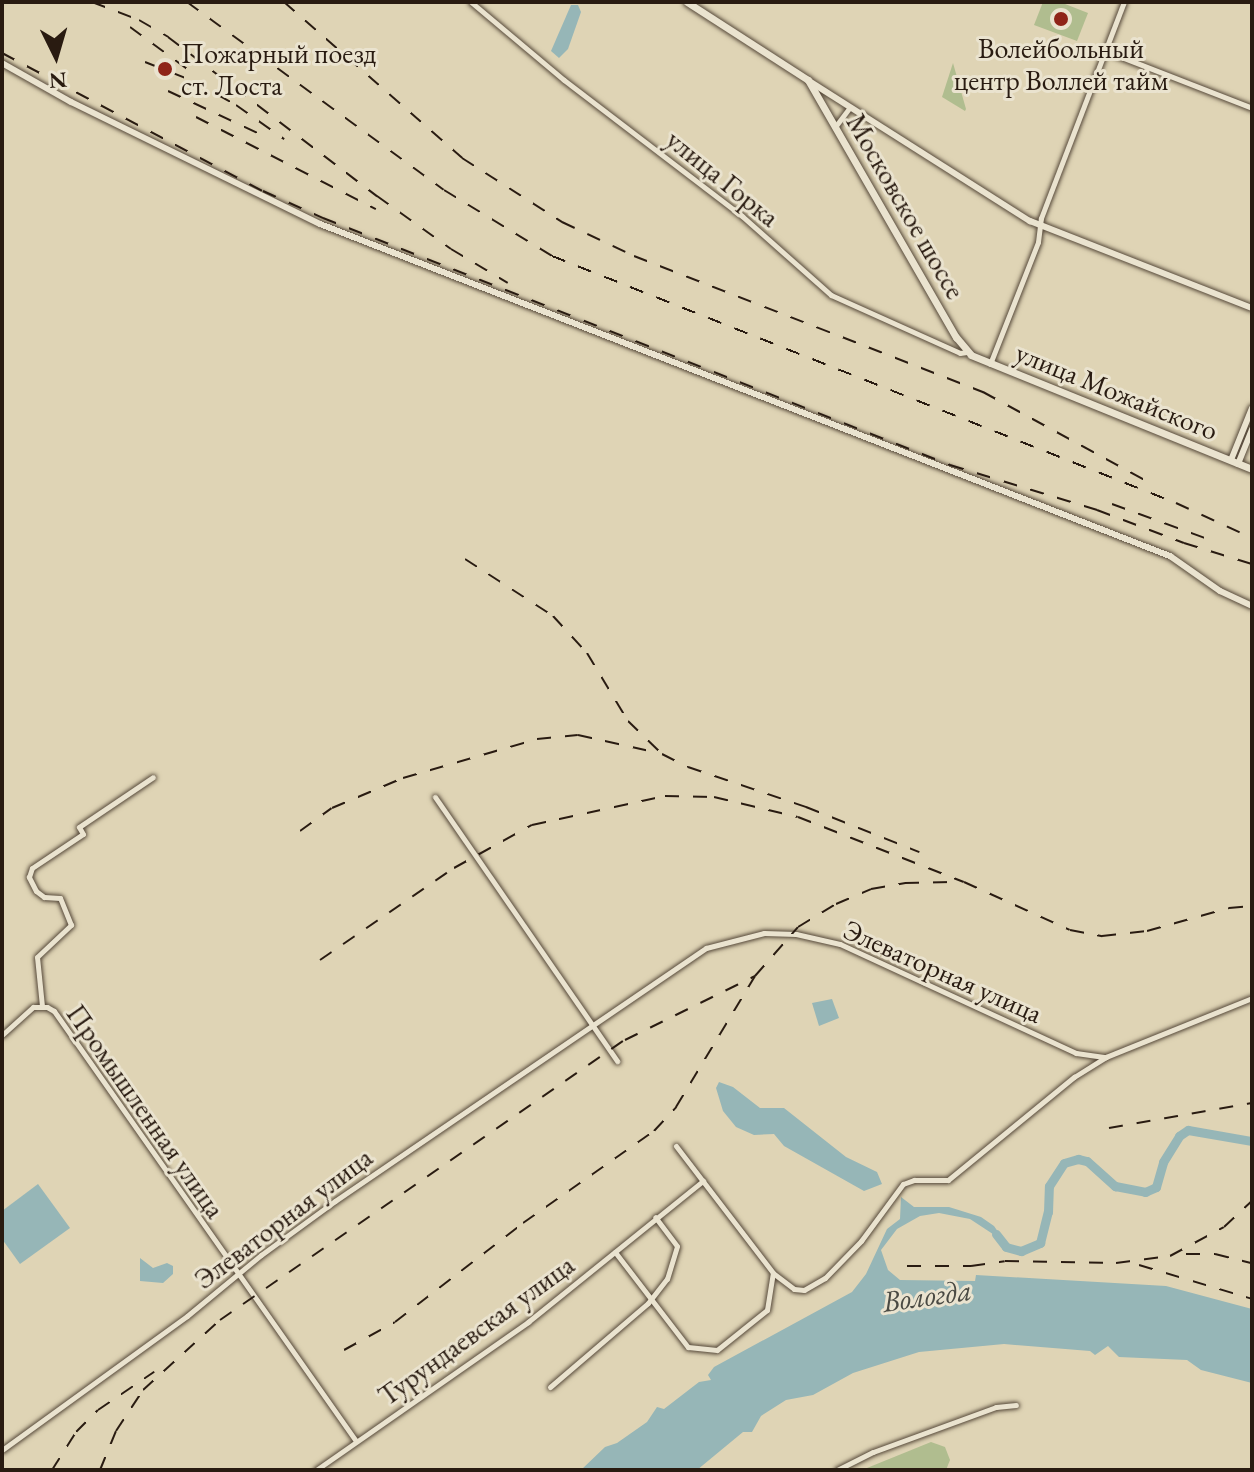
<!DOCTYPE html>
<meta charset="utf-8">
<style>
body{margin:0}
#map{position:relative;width:1254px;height:1472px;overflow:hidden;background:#dfd4b5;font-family:"EB Garamond",serif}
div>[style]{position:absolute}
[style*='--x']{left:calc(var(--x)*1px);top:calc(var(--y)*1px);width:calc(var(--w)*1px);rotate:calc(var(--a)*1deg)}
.green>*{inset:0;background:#b0bd8f}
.water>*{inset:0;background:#96b6b7}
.river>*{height:9px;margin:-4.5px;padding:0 4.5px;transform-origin:4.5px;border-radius:4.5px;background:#96b6b7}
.roads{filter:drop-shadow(0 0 2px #56493a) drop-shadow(0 0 2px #56493a)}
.minor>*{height:5px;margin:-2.5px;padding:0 2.5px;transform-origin:2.5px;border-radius:2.5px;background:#eae3cf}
.tertiary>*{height:6px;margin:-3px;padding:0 3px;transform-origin:3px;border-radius:3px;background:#eae3cf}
.secondary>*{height:7px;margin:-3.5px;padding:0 3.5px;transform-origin:3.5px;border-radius:3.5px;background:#eae3cf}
.rail>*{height:2px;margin-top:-1px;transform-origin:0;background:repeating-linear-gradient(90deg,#291b11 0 14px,transparent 0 28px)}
.dots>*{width:22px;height:22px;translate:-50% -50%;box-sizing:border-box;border:4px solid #eae3cf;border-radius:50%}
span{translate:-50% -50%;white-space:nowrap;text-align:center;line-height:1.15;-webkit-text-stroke:6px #eae3cf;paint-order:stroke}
.poi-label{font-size:28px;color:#291b11}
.left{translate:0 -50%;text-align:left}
.street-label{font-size:28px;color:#291b11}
.water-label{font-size:30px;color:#4a4a43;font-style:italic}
.frame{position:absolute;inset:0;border:4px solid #291b11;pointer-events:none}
.north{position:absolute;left:16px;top:16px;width:80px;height:80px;-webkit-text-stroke:6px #eae3cf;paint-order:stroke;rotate:175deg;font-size:22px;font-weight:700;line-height:32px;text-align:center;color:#291b11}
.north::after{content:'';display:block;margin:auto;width:28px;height:36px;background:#291b11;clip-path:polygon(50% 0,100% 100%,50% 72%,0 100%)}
</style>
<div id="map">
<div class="green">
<div style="clip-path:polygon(1043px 2px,1060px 2px,1088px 13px,1077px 41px,1034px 25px)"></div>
<div style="clip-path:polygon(953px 63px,966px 109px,965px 111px,942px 97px)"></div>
<div style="clip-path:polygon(931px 1442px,945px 1447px,950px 1460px,946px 1470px,862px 1470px)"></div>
</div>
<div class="water">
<div style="clip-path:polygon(571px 5px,578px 5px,581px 12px,568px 49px,559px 58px,551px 51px)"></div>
<div style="clip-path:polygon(832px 999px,839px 1018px,819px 1026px,812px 1003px)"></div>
<div style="clip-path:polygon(719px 1082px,733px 1087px,760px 1108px,784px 1108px,846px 1157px,877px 1172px,882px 1184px,864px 1191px,784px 1146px,774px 1134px,754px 1135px,736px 1127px,723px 1111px,716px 1088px)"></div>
<div style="clip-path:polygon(38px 1184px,70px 1228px,20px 1264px,2px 1239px,2px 1211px)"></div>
<div style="clip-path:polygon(901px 1197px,914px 1207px,949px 1207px,981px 1217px,994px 1226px,1005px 1242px,970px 1219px,939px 1213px,920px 1216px,897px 1229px,881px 1250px,888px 1270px,900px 1280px,975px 1281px,976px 1275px,1166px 1286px,1252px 1309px,1252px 1383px,1201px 1370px,1187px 1360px,1119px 1357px,1108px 1346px,1095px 1355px,1090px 1351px,1004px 1344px,919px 1352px,853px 1373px,813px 1395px,786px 1400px,761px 1416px,752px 1432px,743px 1432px,697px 1470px,581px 1470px,605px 1447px,617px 1443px,647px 1422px,657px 1407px,664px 1409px,699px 1382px,711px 1380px,708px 1375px,714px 1367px,852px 1292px,866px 1274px,887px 1229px,900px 1219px)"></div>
<div style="clip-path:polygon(140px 1258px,153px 1268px,167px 1263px,173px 1266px,173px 1274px,163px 1283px,140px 1281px)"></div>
</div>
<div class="river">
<div style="--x:996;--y:1234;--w:16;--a:52"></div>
<div style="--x:1006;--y:1247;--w:16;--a:15"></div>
<div style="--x:1021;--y:1251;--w:21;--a:-23"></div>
<div style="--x:1040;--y:1243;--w:32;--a:-76"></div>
<div style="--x:1048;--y:1212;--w:26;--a:-88"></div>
<div style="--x:1049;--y:1186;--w:27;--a:-57"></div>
<div style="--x:1064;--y:1163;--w:15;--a:-16"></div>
<div style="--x:1078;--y:1159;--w:9;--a:13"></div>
<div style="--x:1087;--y:1161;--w:38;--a:42"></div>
<div style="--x:1115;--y:1186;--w:31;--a:11"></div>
<div style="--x:1145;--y:1192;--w:12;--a:-24"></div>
<div style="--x:1156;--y:1187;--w:26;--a:-74"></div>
<div style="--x:1163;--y:1162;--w:31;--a:-58"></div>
<div style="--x:1179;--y:1136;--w:11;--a:-34"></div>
<div style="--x:1188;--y:1130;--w:65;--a:9.8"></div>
</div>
<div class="roads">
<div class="minor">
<div style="--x:471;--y:2;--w:121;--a:40"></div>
<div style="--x:564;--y:80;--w:224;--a:37.4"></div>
<div style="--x:742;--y:216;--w:119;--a:41.6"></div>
<div style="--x:831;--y:295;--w:141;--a:24.2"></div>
<div style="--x:960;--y:353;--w:7;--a:-8"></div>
<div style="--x:1106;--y:51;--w:157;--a:21.3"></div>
<div style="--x:835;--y:127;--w:25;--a:-53"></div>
<div style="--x:990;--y:364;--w:131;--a:-68.5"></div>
<div style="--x:1038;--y:242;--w:24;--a:-83"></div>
<div style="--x:1041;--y:218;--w:231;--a:-69"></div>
<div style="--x:435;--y:797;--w:321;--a:55.4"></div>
<div style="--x:42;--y:1006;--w:49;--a:-95.8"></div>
<div style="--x:37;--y:957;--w:47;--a:-43.3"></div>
<div style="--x:71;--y:925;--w:29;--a:-112"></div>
<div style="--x:60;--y:898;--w:16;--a:-176"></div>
<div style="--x:44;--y:897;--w:10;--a:-143"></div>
<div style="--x:36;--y:891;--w:16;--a:-117"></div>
<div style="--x:29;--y:877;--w:9;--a:-72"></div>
<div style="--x:32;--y:868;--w:61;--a:-33.7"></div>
<div style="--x:83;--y:834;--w:8;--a:-120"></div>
<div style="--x:79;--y:827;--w:89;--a:-34"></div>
<div style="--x:2;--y:1035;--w:42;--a:-42.1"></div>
<div style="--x:33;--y:1007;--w:14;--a:0"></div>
<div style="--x:47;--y:1007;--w:8;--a:30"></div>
<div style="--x:54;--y:1011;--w:525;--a:54.92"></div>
<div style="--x:676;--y:1146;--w:160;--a:52.6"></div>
<div style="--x:773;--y:1273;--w:26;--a:37"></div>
<div style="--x:794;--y:1289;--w:10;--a:6"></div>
<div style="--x:804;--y:1290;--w:24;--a:-30"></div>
<div style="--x:825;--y:1278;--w:52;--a:-45.8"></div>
<div style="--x:861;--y:1241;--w:71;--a:-53.6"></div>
<div style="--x:903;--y:1184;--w:12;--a:-20"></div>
<div style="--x:914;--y:1180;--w:34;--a:0"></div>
<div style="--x:948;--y:1180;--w:163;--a:-39.3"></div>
<div style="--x:1074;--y:1077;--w:38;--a:-32"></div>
<div style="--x:1106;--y:1057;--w:157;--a:-22"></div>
<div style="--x:615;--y:1252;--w:120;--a:52.5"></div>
<div style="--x:688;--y:1347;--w:29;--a:6"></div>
<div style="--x:717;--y:1350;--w:64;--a:-38.7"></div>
<div style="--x:767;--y:1310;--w:37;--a:-81"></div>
<div style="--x:550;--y:1387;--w:129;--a:-40.6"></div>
<div style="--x:648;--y:1303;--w:31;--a:-52"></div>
<div style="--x:667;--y:1279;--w:34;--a:-73"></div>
<div style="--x:677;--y:1246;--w:36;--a:-127"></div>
<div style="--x:2;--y:1450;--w:228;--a:-35.9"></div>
<div style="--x:187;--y:1316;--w:96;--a:-39.5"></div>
<div style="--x:261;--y:1255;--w:92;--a:-36.1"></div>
<div style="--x:335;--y:1201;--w:449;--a:-34.3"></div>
<div style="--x:706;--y:948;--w:60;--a:-14.5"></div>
<div style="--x:764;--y:933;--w:32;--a:2"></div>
<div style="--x:796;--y:934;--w:45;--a:12.8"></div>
<div style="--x:840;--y:944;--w:260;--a:24.8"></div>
<div style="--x:1076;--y:1053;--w:30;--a:8"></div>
<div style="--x:316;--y:1470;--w:259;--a:-34.9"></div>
<div style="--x:528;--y:1322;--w:225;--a:-38.9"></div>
<div style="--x:837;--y:1470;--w:40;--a:-26.6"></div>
<div style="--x:873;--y:1452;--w:131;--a:-20.1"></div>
<div style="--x:996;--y:1407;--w:20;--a:-6"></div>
</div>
<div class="tertiary">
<div style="--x:2;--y:63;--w:79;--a:29.5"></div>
<div style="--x:71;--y:102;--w:277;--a:26.1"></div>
<div style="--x:320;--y:224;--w:913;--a:21.34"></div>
<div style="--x:1170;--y:556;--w:61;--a:35"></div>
<div style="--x:1220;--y:591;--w:35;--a:25"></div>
<div style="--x:809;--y:81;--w:262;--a:32.4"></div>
<div style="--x:1030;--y:221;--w:238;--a:21.4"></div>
<div style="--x:1231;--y:460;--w:56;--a:-68"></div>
<div style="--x:1238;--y:464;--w:38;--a:-68"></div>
</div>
<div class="secondary">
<div style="--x:687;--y:2;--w:144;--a:32.8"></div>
<div style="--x:808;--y:80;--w:297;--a:60.1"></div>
<div style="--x:956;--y:337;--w:23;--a:50"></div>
<div style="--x:971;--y:355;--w:303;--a:22.1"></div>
</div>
</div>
<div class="rail">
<div style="--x:92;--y:2;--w:50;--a:21"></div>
<div style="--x:139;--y:20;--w:34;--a:30"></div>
<div style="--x:168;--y:37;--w:263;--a:37.3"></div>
<div style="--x:377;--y:196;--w:91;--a:35.6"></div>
<div style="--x:451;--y:249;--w:66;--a:30.8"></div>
<div style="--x:187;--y:2;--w:318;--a:36.2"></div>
<div style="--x:444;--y:190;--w:127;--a:31.4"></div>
<div style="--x:552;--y:256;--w:671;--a:21.6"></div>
<div style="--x:1176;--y:503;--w:84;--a:24.7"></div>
<div style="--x:284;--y:2;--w:237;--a:41.2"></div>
<div style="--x:462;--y:158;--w:119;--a:32.6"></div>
<div style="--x:562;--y:222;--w:80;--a:25.3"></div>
<div style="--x:634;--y:256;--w:375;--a:21.3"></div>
<div style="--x:983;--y:392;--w:188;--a:28.6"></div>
<div style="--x:130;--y:27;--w:79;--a:36.3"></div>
<div style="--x:2;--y:53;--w:295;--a:27.9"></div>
<div style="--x:263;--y:191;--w:66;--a:24.2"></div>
<div style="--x:323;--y:218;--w:674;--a:21.5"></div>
<div style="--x:950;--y:465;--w:154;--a:17"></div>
<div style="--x:1097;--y:510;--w:93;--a:20.8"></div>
<div style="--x:1184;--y:543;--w:71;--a:17.2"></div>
<div style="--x:145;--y:62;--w:52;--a:21.6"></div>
<div style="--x:193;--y:81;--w:49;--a:29.2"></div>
<div style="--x:236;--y:105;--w:59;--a:35.3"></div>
<div style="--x:168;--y:91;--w:108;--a:25.1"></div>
<div style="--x:196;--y:117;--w:202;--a:27.1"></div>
<div style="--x:1112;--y:504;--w:108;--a:20.1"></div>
<div style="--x:465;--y:559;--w:105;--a:32.9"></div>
<div style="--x:553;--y:616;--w:50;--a:47.4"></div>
<div style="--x:587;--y:653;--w:79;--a:58.9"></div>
<div style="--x:628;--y:721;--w:47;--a:44.1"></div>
<div style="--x:662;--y:754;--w:29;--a:27"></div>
<div style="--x:688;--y:767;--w:125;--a:18.7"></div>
<div style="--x:806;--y:807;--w:122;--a:21.7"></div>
<div style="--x:300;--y:831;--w:39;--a:-36"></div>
<div style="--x:332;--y:808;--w:77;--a:-22.9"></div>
<div style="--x:403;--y:778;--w:140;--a:-16.2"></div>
<div style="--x:537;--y:739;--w:41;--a:-5.6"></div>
<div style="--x:578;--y:735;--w:78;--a:12.6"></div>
<div style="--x:320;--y:960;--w:163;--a:-34.5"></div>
<div style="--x:454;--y:868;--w:89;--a:-28.9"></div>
<div style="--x:532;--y:825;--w:136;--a:-12.3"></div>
<div style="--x:665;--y:796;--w:49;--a:1.2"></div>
<div style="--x:714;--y:797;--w:86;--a:13.4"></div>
<div style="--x:798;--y:817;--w:178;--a:21.4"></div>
<div style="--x:964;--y:882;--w:116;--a:24.4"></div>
<div style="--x:1070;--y:930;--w:33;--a:11"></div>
<div style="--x:1102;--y:936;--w:45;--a:-6.3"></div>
<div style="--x:1147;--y:931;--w:85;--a:-15.7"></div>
<div style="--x:1229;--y:908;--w:23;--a:-5"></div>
<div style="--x:1109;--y:1128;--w:145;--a:-9.9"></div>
<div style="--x:1186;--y:1254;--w:29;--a:0"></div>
<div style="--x:1215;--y:1254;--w:38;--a:14"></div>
<div style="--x:1139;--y:1265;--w:118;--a:16.7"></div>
<div style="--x:907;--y:1266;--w:64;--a:0"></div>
<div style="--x:971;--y:1266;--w:34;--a:-8"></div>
<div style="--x:1005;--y:1261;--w:111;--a:1"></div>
<div style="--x:1116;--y:1263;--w:54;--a:-7.4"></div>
<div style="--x:1170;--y:1256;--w:61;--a:-28.2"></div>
<div style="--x:1224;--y:1227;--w:38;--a:-43"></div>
<div style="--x:344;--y:1350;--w:58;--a:-28.8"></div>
<div style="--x:395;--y:1322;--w:162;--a:-37.7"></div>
<div style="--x:523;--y:1223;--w:160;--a:-35.1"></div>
<div style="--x:654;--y:1131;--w:33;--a:-47"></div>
<div style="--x:676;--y:1107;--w:153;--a:-58.9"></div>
<div style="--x:755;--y:976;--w:65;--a:-48.7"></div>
<div style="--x:798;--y:927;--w:44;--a:-31.2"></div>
<div style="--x:836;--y:904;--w:38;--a:-23"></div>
<div style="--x:871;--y:889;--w:35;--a:-10"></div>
<div style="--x:905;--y:883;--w:47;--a:-1.2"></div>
<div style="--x:52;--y:1470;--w:45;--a:-57.7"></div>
<div style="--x:76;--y:1432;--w:31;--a:-45"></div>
<div style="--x:98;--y:1410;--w:68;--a:-34.2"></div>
<div style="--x:100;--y:1470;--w:42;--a:-67.7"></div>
<div style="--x:116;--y:1431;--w:49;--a:-56.6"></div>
<div style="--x:143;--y:1390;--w:104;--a:-42.3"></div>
<div style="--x:220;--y:1320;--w:492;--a:-34.7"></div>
<div style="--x:625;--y:1040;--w:145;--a:-26.2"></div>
</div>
<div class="dots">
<div style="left:1061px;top:19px;background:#8f2418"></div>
<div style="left:165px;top:69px;background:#8f2418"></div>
</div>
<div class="poi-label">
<span style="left:1061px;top:64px">Волейбольный<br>центр Воллей тайм</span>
<span class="left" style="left:181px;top:69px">Пожарный поезд<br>ст. Лоста</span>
</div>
<div class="street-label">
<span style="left:723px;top:178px;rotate:39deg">улица Горка</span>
<span style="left:906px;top:206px;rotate:60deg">Московское шоссе</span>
<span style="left:1117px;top:391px;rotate:22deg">улица Можайского</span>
<span style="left:943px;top:971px;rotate:24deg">Элеваторная улица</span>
<span style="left:146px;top:1111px;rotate:55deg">Промышленная улица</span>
<span style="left:283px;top:1218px;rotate:-37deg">Элеваторная улица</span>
<span style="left:476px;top:1330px;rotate:-36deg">Турундаевская улица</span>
</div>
<div class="water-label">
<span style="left:927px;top:1296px;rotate:-8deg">Вологда</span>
</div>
<div class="frame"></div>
<div class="north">N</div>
</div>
